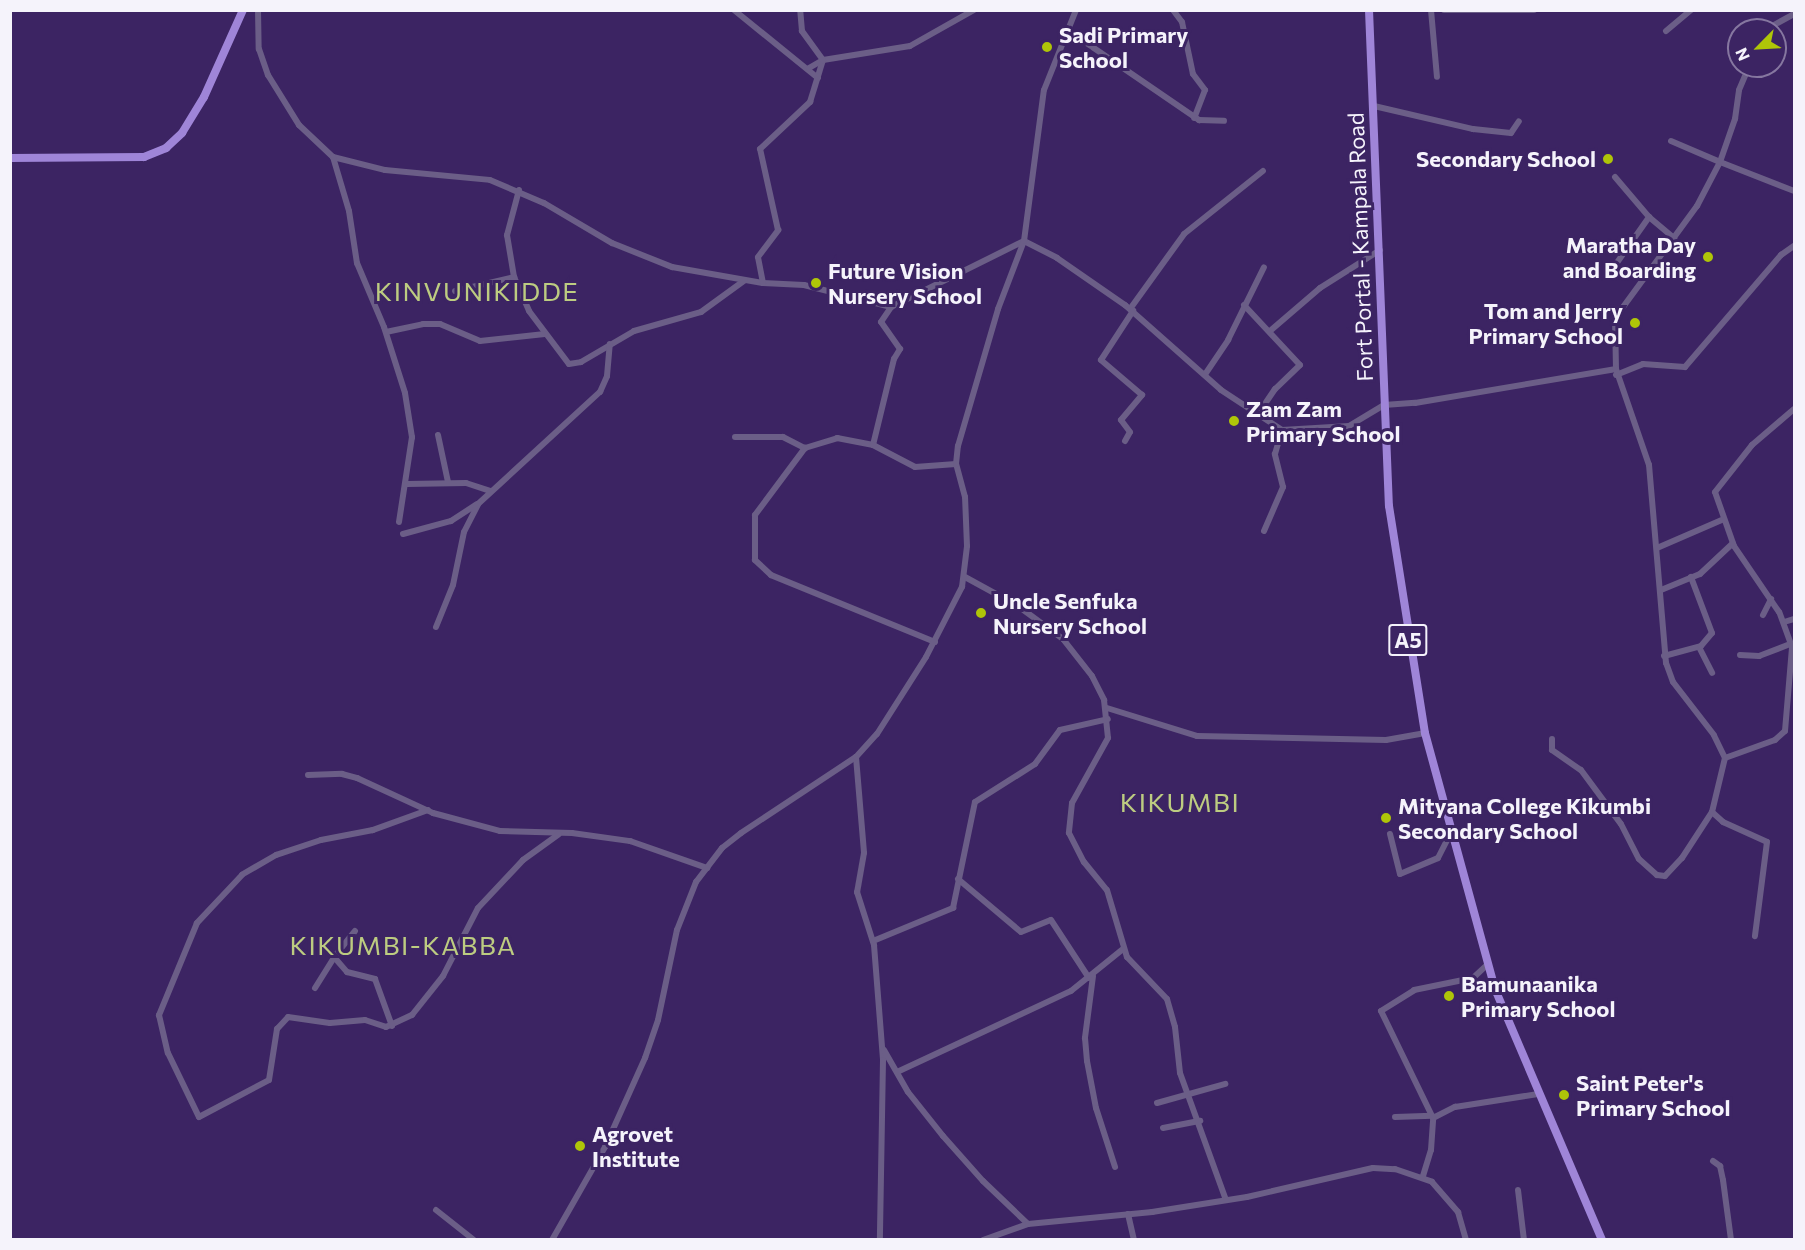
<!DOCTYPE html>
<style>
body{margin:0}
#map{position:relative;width:1805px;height:1250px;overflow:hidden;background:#3c2463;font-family:Commissioner,sans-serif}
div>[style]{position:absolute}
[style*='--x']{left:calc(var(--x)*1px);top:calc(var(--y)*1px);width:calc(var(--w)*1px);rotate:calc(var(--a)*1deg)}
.minor>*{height:6px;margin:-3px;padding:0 3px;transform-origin:3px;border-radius:3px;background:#6b5e87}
.major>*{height:8px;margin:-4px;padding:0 4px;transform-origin:4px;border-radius:4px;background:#9f85d8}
.dots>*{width:16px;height:16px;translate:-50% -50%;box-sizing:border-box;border:3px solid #3c2463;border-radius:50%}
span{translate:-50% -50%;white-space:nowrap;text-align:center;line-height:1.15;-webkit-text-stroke:6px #3c2463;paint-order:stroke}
.shield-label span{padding:2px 4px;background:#3c2463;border:2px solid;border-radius:4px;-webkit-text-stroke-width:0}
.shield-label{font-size:21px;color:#f5f3fb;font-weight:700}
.poi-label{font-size:22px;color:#f5f3fb;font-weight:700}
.left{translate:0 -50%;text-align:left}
.right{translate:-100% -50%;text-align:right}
.street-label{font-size:22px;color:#f5f3fb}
.quarter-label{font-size:26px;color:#bdcc81;letter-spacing:1.5px}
.frame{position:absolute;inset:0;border:12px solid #f5f3fb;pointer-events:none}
.north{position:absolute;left:1727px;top:18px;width:60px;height:60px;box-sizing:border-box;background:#3c2463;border:2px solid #8677a0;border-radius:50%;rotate:246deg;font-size:16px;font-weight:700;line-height:24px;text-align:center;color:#f5f3fb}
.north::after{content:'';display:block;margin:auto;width:21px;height:27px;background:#afc508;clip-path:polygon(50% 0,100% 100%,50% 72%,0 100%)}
</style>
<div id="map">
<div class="minor">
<div style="--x:258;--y:10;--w:39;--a:89"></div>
<div style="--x:259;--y:49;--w:28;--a:71"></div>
<div style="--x:268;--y:75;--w:59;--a:58.2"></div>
<div style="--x:299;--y:125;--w:47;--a:43.3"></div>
<div style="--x:333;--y:157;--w:54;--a:14"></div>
<div style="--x:385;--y:170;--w:105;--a:5.4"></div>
<div style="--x:490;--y:180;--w:59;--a:23.1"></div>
<div style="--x:544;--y:203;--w:79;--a:30.5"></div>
<div style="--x:612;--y:243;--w:65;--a:21.8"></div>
<div style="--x:672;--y:267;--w:92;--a:10"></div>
<div style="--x:763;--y:283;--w:41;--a:2.8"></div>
<div style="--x:804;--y:285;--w:90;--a:14.2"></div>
<div style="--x:891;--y:307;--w:148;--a:-26.4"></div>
<div style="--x:1024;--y:241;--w:37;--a:27"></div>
<div style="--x:1057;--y:258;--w:83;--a:34.7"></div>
<div style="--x:1125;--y:305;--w:128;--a:41.5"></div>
<div style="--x:1221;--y:390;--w:73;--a:33.3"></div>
<div style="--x:1282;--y:430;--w:67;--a:-3.4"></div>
<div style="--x:1349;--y:426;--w:41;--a:-31"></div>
<div style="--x:1384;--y:405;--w:31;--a:-4"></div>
<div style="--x:1415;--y:403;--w:204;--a:-9.6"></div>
<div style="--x:1616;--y:369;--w:51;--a:-91.1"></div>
<div style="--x:1615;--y:318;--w:139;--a:-53.8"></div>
<div style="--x:1697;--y:206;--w:50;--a:-62.4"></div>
<div style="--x:1720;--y:162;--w:79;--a:21.4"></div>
<div style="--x:734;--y:10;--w:108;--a:39"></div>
<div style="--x:1173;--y:10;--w:15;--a:53"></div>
<div style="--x:1182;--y:22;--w:53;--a:78.1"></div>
<div style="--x:1193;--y:74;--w:20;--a:53"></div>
<div style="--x:1205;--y:90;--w:30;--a:111"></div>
<div style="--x:1431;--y:10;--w:67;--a:84.9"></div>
<div style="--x:1444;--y:10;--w:90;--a:0"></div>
<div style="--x:1765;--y:30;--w:33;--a:-29"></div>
<div style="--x:1069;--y:31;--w:158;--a:34.4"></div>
<div style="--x:1199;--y:120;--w:25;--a:2"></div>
<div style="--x:1666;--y:31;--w:33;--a:-40"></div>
<div style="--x:809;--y:68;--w:16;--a:-30"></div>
<div style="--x:823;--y:60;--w:88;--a:-9.1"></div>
<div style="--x:910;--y:46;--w:73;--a:-29.4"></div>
<div style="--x:1374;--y:106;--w:102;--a:13.1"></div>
<div style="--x:1473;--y:129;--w:38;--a:6"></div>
<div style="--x:1511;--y:133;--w:14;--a:-56"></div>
<div style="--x:1671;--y:141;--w:53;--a:23.2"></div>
<div style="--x:1720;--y:162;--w:46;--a:-70.8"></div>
<div style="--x:1735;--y:119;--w:29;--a:-82"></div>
<div style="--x:1739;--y:90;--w:26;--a:-67"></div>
<div style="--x:333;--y:157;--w:56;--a:73.5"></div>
<div style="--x:349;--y:211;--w:53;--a:81.3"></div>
<div style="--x:357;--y:263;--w:69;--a:67.1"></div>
<div style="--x:384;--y:327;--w:69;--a:72.3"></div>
<div style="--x:405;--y:393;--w:45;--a:81"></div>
<div style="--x:412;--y:437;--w:86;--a:98.7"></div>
<div style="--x:1615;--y:177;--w:52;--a:49.6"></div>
<div style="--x:1649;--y:217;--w:33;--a:40"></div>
<div style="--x:519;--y:190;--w:47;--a:104.9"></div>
<div style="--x:507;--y:235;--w:43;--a:80.5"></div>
<div style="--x:514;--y:277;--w:37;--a:66"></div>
<div style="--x:529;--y:311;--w:66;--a:53"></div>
<div style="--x:569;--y:364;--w:12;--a:-9"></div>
<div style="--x:581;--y:362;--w:61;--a:-30.3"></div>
<div style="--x:634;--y:331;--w:70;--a:-15.8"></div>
<div style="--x:701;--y:312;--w:54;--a:-36"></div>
<div style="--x:1609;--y:274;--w:70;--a:-54.9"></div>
<div style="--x:763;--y:283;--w:26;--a:-101"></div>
<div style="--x:758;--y:257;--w:34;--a:-53"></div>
<div style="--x:778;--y:230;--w:83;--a:-102.5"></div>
<div style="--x:760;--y:149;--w:69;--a:-43.2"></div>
<div style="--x:810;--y:102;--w:44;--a:-72.8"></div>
<div style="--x:823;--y:60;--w:36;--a:-126"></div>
<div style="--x:802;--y:31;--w:21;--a:-95"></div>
<div style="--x:455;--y:291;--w:61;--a:-13.3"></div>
<div style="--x:1244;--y:305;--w:82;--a:47"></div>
<div style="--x:1300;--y:365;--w:35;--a:136"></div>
<div style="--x:1275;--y:389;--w:29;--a:124"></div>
<div style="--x:1130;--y:309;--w:92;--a:-54.2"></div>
<div style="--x:1184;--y:234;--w:101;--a:-38.6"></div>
<div style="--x:1270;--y:331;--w:66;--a:-40.7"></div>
<div style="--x:1320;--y:288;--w:71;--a:-32.3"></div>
<div style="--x:386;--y:332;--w:38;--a:-12"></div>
<div style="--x:423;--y:324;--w:17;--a:0"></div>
<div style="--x:440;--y:324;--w:43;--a:23"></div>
<div style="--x:480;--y:341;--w:65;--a:-6.1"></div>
<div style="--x:1206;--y:373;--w:40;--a:-56"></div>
<div style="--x:1228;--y:340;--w:81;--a:-63.7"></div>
<div style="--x:1616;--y:375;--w:29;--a:-22"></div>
<div style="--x:1643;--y:364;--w:42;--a:4.1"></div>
<div style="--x:1685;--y:367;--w:148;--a:-49.4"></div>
<div style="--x:1781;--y:255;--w:16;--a:-35"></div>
<div style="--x:438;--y:435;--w:48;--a:78"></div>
<div style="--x:735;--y:437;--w:48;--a:0"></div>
<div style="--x:783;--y:437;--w:25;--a:27"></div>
<div style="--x:1125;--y:441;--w:10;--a:-61"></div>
<div style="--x:1130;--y:432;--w:15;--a:-127"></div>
<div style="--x:1121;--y:420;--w:33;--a:-50"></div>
<div style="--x:1142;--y:395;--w:54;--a:-139.5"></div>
<div style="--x:1101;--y:360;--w:59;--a:-56.9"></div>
<div style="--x:873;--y:445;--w:89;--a:-76.3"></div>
<div style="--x:894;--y:359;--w:12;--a:-59"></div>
<div style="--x:900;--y:349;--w:33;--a:-125"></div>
<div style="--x:881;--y:322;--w:18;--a:-56"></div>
<div style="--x:407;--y:484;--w:59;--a:-1"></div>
<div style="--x:466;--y:483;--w:26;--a:18"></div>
<div style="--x:1264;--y:531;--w:48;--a:-66.6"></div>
<div style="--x:1283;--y:487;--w:34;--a:-104"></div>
<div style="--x:1275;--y:454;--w:25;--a:-74"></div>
<div style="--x:403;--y:534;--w:50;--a:-15.2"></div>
<div style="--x:451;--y:521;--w:31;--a:-33"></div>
<div style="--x:1657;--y:548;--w:73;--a:-23.4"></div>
<div style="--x:965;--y:577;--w:60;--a:28.7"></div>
<div style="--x:1018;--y:606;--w:56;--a:36.3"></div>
<div style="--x:1063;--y:639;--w:47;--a:51.9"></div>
<div style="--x:1092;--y:676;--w:27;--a:63"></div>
<div style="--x:1104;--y:700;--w:38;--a:84"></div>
<div style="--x:1108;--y:738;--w:74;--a:119"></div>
<div style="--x:1072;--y:803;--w:30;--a:96"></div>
<div style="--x:1069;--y:833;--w:33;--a:63"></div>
<div style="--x:1084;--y:862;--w:36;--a:51"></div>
<div style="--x:1107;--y:890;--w:70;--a:73.4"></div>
<div style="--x:1127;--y:957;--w:58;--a:46.4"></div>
<div style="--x:1167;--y:999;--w:29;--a:74"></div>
<div style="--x:1175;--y:1027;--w:46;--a:83.8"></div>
<div style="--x:1180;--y:1073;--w:135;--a:70.1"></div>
<div style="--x:1661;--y:590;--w:42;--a:-22.3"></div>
<div style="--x:1700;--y:574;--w:45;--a:-43.2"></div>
<div style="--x:1763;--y:615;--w:18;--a:-63"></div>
<div style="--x:1784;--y:622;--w:10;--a:-17"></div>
<div style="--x:436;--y:627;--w:45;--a:-68"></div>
<div style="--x:453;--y:585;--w:54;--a:-78.3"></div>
<div style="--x:464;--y:532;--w:31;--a:-63"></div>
<div style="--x:478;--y:504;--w:166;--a:-42.6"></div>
<div style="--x:600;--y:392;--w:17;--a:-66"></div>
<div style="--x:607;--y:376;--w:32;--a:-85"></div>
<div style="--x:935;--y:642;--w:177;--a:-157.8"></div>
<div style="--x:771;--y:575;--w:22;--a:-137"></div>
<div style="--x:755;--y:560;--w:45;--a:-90"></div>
<div style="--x:755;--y:515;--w:84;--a:-53.3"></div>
<div style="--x:805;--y:448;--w:34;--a:-17"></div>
<div style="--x:837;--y:438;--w:37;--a:11"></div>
<div style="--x:873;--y:445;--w:47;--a:27.6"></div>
<div style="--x:915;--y:467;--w:41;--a:-4.2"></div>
<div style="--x:1699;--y:647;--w:29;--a:63"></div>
<div style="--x:1740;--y:655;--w:19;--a:3"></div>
<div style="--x:1759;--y:656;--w:34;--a:-21"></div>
<div style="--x:1664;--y:656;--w:38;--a:-15"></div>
<div style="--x:1701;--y:646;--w:17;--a:-50"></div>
<div style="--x:1712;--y:633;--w:60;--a:-110.6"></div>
<div style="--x:1107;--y:708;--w:94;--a:17.3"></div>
<div style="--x:1197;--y:736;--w:189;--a:1.2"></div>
<div style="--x:1386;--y:740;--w:40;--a:-10"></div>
<div style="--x:1552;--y:739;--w:11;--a:90"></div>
<div style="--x:1552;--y:750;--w:35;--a:35"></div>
<div style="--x:1581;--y:770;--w:67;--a:53.5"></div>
<div style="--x:1621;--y:824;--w:39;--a:63"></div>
<div style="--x:1639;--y:859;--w:24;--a:42"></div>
<div style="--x:1657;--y:875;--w:8;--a:7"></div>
<div style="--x:1665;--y:876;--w:25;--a:-47"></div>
<div style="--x:1682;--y:858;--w:55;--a:-56.9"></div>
<div style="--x:1712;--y:812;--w:56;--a:-76.5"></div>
<div style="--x:1725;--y:758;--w:25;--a:-116"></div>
<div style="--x:1714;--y:735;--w:67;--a:-127.7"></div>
<div style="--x:1673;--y:682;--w:20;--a:-110"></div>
<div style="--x:1666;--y:663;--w:199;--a:-94.9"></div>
<div style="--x:1649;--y:465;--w:102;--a:-109"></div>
<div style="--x:856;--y:757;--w:96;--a:85.2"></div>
<div style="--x:864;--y:853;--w:40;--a:100"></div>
<div style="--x:857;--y:892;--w:56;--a:72.2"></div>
<div style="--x:874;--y:945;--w:115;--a:85.5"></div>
<div style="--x:883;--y:1060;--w:180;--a:91"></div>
<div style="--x:1725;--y:758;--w:53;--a:-19.8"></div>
<div style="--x:1775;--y:740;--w:13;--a:-42"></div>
<div style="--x:1785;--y:731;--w:84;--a:-85.2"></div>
<div style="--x:1792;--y:647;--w:37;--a:-110"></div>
<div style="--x:1779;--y:612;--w:80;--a:-124.3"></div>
<div style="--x:1734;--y:546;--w:57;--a:-109.4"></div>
<div style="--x:1715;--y:492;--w:60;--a:-51.8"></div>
<div style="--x:1752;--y:445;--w:55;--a:-40.6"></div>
<div style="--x:308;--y:775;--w:34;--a:-2"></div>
<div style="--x:342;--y:774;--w:16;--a:15"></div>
<div style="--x:357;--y:778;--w:84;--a:24.7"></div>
<div style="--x:433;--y:813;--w:69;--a:15"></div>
<div style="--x:500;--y:831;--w:72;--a:1.6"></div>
<div style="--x:572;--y:833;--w:59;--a:7.9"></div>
<div style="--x:630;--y:841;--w:82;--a:19.3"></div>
<div style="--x:428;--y:810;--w:59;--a:160"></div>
<div style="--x:373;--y:830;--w:53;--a:169.1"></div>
<div style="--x:321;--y:840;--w:47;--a:161.6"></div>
<div style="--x:276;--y:855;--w:39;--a:150"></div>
<div style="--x:242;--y:875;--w:66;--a:133.2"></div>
<div style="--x:197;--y:923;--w:100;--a:112.4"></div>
<div style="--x:159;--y:1015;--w:39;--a:77"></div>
<div style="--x:168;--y:1053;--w:71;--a:64.2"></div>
<div style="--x:199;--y:1117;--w:79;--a:-27.9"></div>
<div style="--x:269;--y:1080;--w:52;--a:-81.1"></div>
<div style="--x:277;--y:1029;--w:16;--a:-47"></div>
<div style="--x:288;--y:1017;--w:42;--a:8.1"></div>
<div style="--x:330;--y:1023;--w:35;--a:-5"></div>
<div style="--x:365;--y:1020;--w:22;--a:18"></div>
<div style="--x:386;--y:1027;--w:29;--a:-25"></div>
<div style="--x:412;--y:1015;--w:50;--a:-51.5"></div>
<div style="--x:443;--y:976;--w:76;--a:-62.8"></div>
<div style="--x:478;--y:908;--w:66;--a:-46.8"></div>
<div style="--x:523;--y:860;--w:44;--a:-35.8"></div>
<div style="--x:1712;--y:812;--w:15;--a:42"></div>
<div style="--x:1723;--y:822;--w:48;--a:24.4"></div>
<div style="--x:1767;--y:842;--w:95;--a:97.3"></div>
<div style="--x:1390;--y:834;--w:41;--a:76"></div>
<div style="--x:1400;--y:874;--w:41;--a:-22.8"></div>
<div style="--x:1438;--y:858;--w:27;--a:-63"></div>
<div style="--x:958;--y:879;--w:82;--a:40.1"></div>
<div style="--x:1021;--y:932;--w:32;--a:-22"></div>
<div style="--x:1051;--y:920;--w:69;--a:56.8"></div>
<div style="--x:355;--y:931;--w:33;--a:129"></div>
<div style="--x:334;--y:957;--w:20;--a:49"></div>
<div style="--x:347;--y:972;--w:29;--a:14"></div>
<div style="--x:375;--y:979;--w:50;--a:70.1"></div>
<div style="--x:873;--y:941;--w:87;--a:-22.4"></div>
<div style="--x:953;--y:908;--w:108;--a:-78.3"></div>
<div style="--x:975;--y:802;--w:71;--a:-32.3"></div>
<div style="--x:1035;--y:764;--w:42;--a:-53.7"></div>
<div style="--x:1060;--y:730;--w:49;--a:-12.9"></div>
<div style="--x:1093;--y:976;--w:63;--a:97.4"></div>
<div style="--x:1085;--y:1038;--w:23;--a:85"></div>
<div style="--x:1087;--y:1061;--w:48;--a:79.2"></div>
<div style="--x:1096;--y:1108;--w:62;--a:72.1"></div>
<div style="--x:315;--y:988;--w:36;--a:-58"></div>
<div style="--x:884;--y:1050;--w:48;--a:60.3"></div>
<div style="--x:908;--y:1092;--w:56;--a:51.5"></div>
<div style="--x:943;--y:1136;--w:60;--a:48.4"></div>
<div style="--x:983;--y:1181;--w:62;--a:43.7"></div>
<div style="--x:897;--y:1072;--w:192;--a:-25"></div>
<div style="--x:1071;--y:991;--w:67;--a:-38.9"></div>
<div style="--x:1157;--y:1103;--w:71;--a:-15.6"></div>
<div style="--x:1395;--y:1117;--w:37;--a:-2"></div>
<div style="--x:1433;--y:1118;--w:25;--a:-27"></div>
<div style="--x:1455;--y:1107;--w:84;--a:-8.9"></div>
<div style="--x:1163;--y:1128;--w:38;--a:-11"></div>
<div style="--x:1713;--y:1161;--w:9;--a:36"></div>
<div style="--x:1720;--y:1166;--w:14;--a:78"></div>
<div style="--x:1723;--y:1180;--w:61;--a:82.4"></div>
<div style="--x:1423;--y:1176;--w:27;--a:-73"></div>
<div style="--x:1431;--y:1150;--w:32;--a:-86"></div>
<div style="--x:1433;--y:1118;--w:119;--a:-115.9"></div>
<div style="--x:1381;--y:1011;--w:39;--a:-32"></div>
<div style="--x:1414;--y:990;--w:60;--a:-11.5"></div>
<div style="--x:1473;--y:978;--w:21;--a:-43"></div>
<div style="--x:1518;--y:1190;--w:50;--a:83.2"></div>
<div style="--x:436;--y:1210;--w:48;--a:38.3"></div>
<div style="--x:1128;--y:1214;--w:27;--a:77"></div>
<div style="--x:552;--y:1240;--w:107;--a:-60.3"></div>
<div style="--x:605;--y:1147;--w:98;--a:-65.8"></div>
<div style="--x:645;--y:1058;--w:40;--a:-71.1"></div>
<div style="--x:658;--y:1020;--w:92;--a:-78.1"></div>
<div style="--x:677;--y:930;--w:52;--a:-68.4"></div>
<div style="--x:696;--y:882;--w:43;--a:-52.6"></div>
<div style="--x:722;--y:848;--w:24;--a:-38"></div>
<div style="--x:741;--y:833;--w:138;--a:-33.5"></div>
<div style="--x:856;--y:757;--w:31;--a:-48"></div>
<div style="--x:877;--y:734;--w:91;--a:-57.5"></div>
<div style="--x:926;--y:657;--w:79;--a:-62.8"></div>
<div style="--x:962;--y:587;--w:41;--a:-83"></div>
<div style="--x:967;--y:546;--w:49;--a:-92.3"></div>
<div style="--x:965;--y:497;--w:34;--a:-105"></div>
<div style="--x:956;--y:464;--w:18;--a:-84"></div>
<div style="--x:958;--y:446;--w:143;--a:-73.7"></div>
<div style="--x:998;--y:309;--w:73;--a:-69.1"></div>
<div style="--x:1024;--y:241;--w:152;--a:-82.5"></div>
<div style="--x:1044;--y:90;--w:86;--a:-68.2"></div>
<div style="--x:983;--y:1240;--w:48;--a:-19.6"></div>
<div style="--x:1028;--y:1224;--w:125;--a:-5.5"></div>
<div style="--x:1152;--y:1212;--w:96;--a:-9"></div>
<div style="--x:1247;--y:1197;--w:129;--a:-13"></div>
<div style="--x:1373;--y:1168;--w:22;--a:3"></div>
<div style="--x:1395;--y:1169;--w:39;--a:19"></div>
<div style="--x:1432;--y:1182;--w:40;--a:49"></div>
<div style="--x:1458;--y:1212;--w:29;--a:74"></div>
</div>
<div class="major">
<div style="--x:1369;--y:10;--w:496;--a:87.7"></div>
<div style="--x:1389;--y:506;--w:230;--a:81"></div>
<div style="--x:1425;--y:733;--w:265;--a:74.7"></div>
<div style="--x:1495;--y:989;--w:273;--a:66.9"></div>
<div style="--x:10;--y:158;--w:134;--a:-0.4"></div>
<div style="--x:144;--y:157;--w:24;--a:-22"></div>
<div style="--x:166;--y:148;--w:22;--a:-43"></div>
<div style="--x:182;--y:133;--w:42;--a:-58.6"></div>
<div style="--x:204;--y:97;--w:95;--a:-65.9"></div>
</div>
<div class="dots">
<div style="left:1047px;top:47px;background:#afc508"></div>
<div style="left:1608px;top:159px;background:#afc508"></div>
<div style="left:1708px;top:257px;background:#afc508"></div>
<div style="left:816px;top:283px;background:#afc508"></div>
<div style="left:1635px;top:323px;background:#afc508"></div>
<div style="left:1234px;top:421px;background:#afc508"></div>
<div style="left:981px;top:613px;background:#afc508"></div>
<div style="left:1386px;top:818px;background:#afc508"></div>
<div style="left:1449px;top:996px;background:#afc508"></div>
<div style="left:1564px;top:1095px;background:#afc508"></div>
<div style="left:580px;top:1146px;background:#afc508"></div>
</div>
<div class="shield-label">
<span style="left:1408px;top:640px">A5</span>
</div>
<div class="poi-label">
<span class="left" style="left:1059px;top:47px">Sadi Primary<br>School</span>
<span class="right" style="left:1596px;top:159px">Secondary School</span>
<span class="right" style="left:1696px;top:257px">Maratha Day<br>and Boarding</span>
<span class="left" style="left:828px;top:283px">Future Vision<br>Nursery School</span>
<span class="right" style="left:1623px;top:323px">Tom and Jerry<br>Primary School</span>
<span class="left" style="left:1246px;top:421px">Zam Zam<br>Primary School</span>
<span class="left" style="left:993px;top:613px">Uncle Senfuka<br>Nursery School</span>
<span class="left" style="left:1398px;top:818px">Mityana College Kikumbi<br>Secondary School</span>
<span class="left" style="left:1461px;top:996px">Bamunaanika<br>Primary School</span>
<span class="left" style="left:1576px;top:1095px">Saint Peter's<br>Primary School</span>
<span class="left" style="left:592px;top:1146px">Agrovet<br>Institute</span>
</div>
<div class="street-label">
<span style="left:1360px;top:247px;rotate:-92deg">Fort Portal - Kampala Road</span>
</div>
<div class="quarter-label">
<span style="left:477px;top:291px">KINVUNIKIDDE</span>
<span style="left:1180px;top:802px">KIKUMBI</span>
<span style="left:403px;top:945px">KIKUMBI-KABBA</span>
</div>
<div class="frame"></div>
<div class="north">N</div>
</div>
